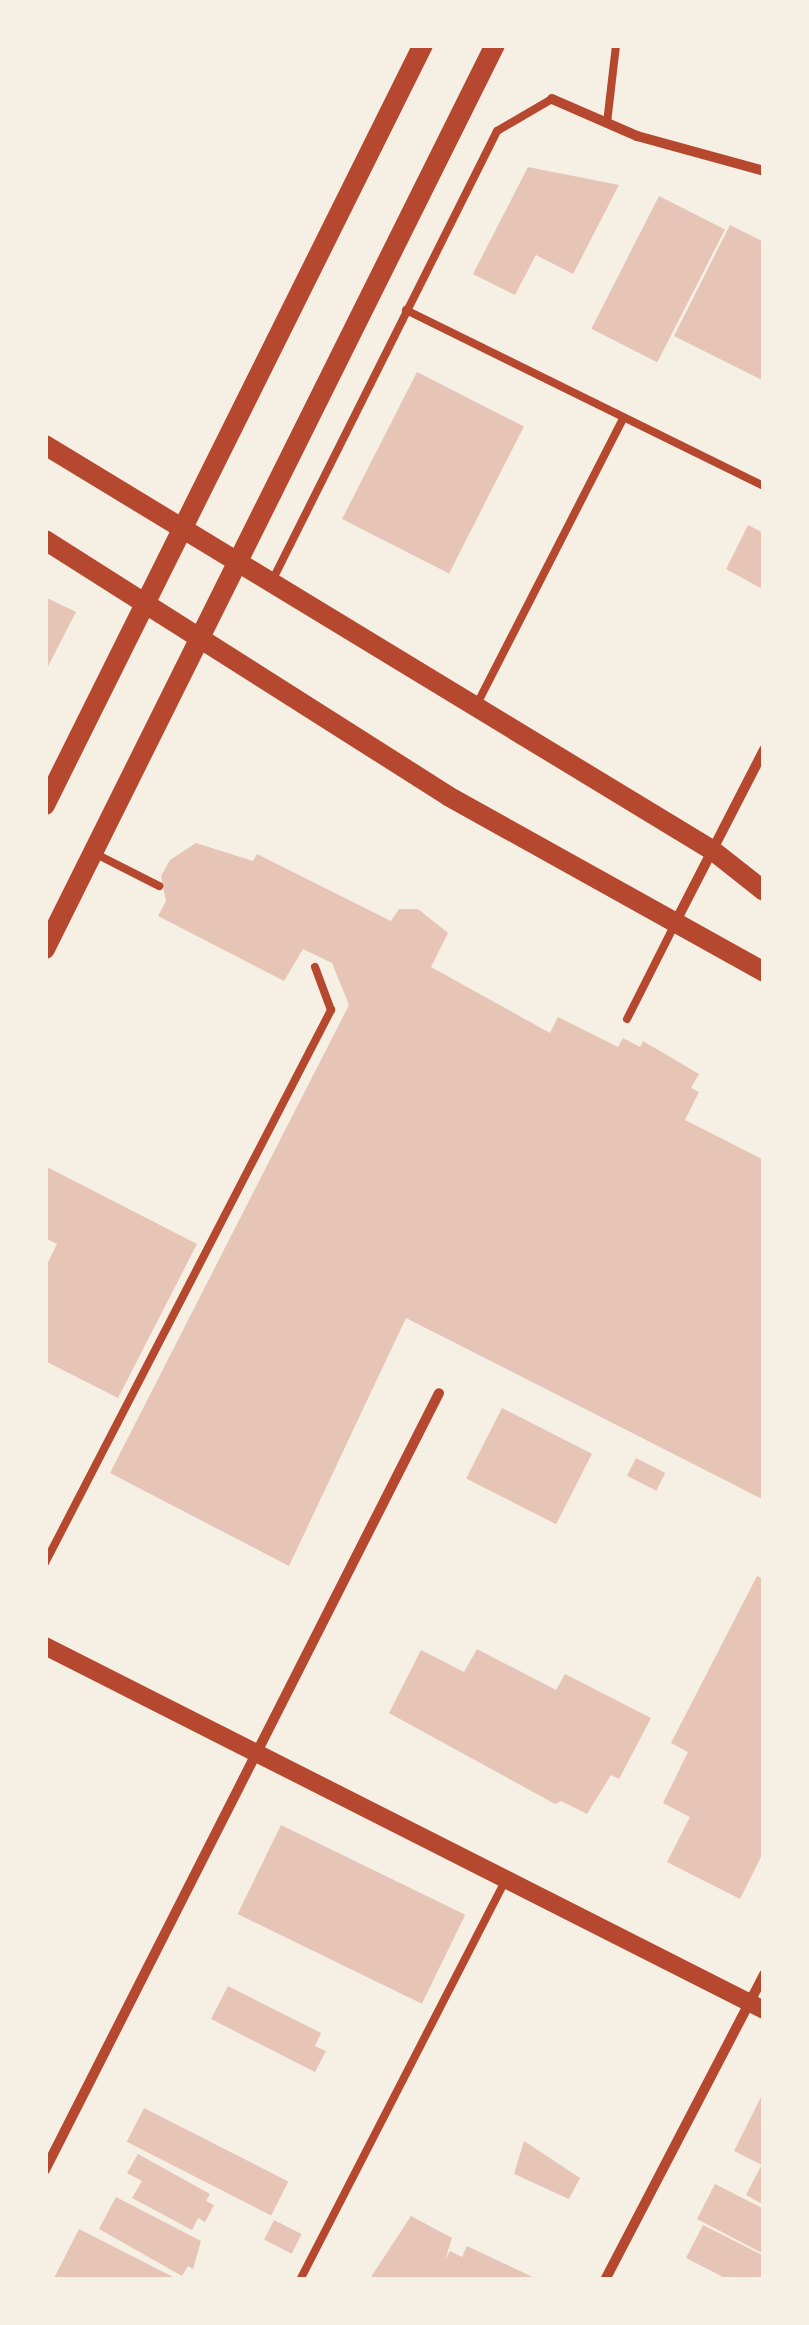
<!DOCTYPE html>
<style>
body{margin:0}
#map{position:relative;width:809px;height:2325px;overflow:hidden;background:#f6efe4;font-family:"Sofia Sans Condensed",sans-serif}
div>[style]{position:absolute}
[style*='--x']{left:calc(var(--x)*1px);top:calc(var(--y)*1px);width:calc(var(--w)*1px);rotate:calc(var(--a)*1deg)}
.building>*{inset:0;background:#e6c5b7;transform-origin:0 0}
.service>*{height:8px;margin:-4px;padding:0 4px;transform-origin:4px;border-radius:4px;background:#b5482f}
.minor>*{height:10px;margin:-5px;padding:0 5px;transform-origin:5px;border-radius:5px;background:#b5482f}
.tertiary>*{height:18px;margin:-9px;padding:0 9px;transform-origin:9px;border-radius:9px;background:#b5482f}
.secondary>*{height:20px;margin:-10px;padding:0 10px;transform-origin:10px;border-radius:10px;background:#b5482f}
span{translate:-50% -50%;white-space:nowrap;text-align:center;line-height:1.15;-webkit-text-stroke:8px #f6efe4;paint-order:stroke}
.frame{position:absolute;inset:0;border:48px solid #f6efe4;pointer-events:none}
</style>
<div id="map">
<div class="building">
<div style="clip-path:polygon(528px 167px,619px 185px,573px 274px,536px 255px,515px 295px,473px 274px)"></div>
<div style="left:659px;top:196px;width:74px;height:149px;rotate:27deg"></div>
<div style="clip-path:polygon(730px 225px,764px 242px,764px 381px,674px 336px)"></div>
<div style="left:417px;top:372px;width:120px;height:165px;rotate:27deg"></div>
<div style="clip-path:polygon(748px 525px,764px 533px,764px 590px,726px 569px)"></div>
<div style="clip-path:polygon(45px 597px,76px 612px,45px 672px)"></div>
<div style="clip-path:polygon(196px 843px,253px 861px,257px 854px,391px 921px,399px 909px,418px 909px,448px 933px,431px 967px,550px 1033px,558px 1017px,618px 1047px,623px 1038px,640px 1047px,643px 1041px,699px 1074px,691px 1088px,699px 1092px,685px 1120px,764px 1160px,764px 1500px,406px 1318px,289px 1566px,110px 1473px,349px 1005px,332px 963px,303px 949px,284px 981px,158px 916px,166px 901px,161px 876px,170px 860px)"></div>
<div style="clip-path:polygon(45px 1166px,197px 1244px,118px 1398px,45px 1361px,45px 1268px,57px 1244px,45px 1238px)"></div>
<div style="left:502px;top:1408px;width:101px;height:79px;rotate:27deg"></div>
<div style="left:636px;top:1458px;width:33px;height:20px;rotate:27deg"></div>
<div style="clip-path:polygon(757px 1576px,764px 1579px,764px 1851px,740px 1899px,667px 1862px,690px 1817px,663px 1803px,688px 1752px,671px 1743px)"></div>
<div style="clip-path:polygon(477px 1649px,556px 1690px,565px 1674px,651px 1718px,619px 1779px,611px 1775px,587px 1814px,561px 1801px,555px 1804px,389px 1713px,421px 1650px,464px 1672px)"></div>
<div style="left:281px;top:1825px;width:205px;height:99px;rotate:26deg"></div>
<div style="clip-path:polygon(228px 1986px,321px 2033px,315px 2046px,326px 2051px,315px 2072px,211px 2019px)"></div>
<div style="clip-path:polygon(764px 2091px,764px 2166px,734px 2151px)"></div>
<div style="left:144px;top:2108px;width:162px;height:38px;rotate:27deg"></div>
<div style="clip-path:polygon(524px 2141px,580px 2178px,569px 2199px,514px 2174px)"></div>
<div style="clip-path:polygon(138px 2154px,210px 2194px,206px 2201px,214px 2205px,205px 2222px,198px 2218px,192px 2230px,132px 2198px,142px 2181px,127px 2173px)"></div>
<div style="clip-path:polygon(761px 2166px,764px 2168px,764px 2205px,746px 2195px)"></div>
<div style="clip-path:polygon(715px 2184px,764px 2209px,764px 2254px,697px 2219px)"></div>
<div style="clip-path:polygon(116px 2197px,201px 2241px,193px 2269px,188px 2266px,182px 2276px,99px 2229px)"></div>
<div style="clip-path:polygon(411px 2216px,452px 2238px,445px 2260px,450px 2251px,462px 2257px,467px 2246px,539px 2280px,369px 2280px)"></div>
<div style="left:274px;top:2220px;width:31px;height:22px;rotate:27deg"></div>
<div style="clip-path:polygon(703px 2225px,764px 2256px,764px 2280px,729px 2280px,686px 2258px)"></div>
<div style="clip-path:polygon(79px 2229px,179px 2280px,53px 2280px)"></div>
</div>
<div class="service">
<div style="--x:607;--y:123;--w:79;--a:-83.4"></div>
<div style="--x:406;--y:310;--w:399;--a:26.2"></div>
<div style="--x:272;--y:581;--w:503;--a:-63.43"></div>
<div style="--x:497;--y:131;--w:64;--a:-30.2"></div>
<div style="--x:477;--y:704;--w:322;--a:-62.9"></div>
<div style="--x:96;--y:854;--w:71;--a:26.9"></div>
<div style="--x:627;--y:1019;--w:106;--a:-63.2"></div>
<div style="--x:45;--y:1563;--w:623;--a:-62.65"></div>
<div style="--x:331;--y:1010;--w:46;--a:-110.4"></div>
<div style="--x:300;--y:2280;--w:450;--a:-62.8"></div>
</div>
<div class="minor">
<div style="--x:552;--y:99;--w:93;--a:23.5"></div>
<div style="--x:637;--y:136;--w:132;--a:15.4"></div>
<div style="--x:675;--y:923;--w:195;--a:-62.8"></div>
<div style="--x:45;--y:2170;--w:871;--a:-63.11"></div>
<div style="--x:605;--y:2280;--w:345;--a:-62.5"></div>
</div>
<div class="tertiary">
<div style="--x:45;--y:1646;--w:806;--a:26.85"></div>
</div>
<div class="secondary">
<div style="--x:45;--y:445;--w:780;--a:31.27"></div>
<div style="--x:712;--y:850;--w:66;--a:38.3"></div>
<div style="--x:45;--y:540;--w:477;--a:32.4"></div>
<div style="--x:448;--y:796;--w:362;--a:29.1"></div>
<div style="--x:45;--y:805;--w:849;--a:-63.56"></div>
<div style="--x:45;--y:949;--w:1010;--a:-63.54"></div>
</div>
<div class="frame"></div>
</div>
